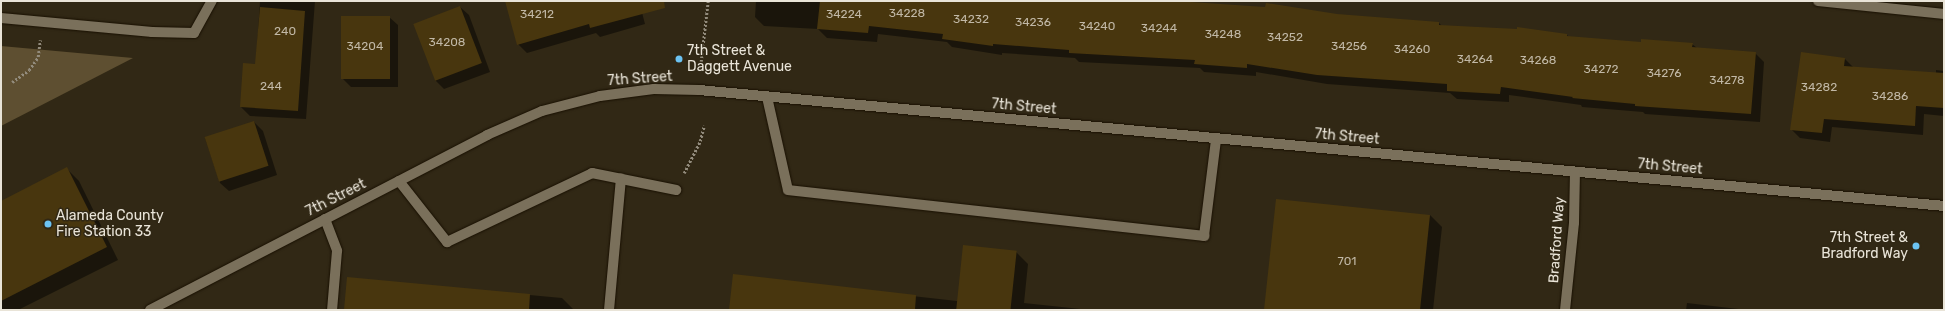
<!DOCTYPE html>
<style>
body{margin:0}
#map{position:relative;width:1945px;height:311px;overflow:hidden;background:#312815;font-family:Rubik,sans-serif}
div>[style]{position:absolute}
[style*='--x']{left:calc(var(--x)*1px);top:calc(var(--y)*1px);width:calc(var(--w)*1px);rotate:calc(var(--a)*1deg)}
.green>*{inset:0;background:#5e4f31}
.shadow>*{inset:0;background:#0007}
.building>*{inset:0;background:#48360e;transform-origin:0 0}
.path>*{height:2.5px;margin-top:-1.25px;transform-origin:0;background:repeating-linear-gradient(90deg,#938c7d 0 2px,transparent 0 4px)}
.roads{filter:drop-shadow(0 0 1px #191001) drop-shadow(0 0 1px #191001)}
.minor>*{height:10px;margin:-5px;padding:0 5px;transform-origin:5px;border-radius:5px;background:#7a705b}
.dots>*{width:11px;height:11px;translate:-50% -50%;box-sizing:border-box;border:2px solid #312815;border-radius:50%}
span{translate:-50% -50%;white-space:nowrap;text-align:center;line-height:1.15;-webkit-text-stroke:3px #312815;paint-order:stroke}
.number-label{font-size:12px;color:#c1b8a6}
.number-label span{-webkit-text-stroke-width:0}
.poi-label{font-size:14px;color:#e9e4d8}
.left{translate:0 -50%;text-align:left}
.right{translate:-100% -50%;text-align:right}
.street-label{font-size:14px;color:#e9e4d8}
.frame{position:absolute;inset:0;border:2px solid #e9e4d8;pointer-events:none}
</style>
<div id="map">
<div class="green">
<div style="clip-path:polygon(1px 46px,133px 58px,1px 126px)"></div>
</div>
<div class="shadow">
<div style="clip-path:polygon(260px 1px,315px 1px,306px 119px,250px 116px,241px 107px,256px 65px)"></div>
<div style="clip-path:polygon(506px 1px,639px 1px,645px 24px,600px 37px,596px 33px,527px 53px,518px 44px)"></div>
<div style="clip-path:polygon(756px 1px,1159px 1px,1439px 23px,1442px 26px,1567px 35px,1569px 37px,1641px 44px,1692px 44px,1697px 48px,1755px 53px,1764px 62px,1760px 122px,1645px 114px,1643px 112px,1582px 107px,1581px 105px,1509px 95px,1509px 102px,1457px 99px,1450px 93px,1327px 84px,1256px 72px,1256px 76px,1204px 72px,1200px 68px,1079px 62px,1075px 58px,1002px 53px,1002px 55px,952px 47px,947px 42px,878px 34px,877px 42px,827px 38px,818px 29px,764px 26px,755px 17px)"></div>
<div style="clip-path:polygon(460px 7px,469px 15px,490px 72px,444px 89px,435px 80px)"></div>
<div style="clip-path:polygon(389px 17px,398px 25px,398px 87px,351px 87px,342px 78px)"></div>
<div style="clip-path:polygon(1845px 59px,1854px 68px,1936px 74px,1936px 70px,1944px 71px,1944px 116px,1924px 114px,1923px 135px,1832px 127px,1830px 142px,1800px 138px,1791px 129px)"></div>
<div style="clip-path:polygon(254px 122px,263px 131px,277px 175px,229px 191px,220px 183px,205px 138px)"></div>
<div style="clip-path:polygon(67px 169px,79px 181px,118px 260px,18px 310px,1px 310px,1px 202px)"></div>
<div style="clip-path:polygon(1430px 215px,1442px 227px,1433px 310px,1265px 310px)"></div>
<div style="clip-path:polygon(1016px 252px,1028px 264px,1024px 303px,1090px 310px,730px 310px,734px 276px,957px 301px)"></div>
<div style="clip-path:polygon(348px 278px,562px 298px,574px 310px,345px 310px)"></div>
<div style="clip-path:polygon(1687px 303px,1747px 310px,1686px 310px)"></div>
</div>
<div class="building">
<div style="clip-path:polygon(505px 1px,664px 1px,665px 8px,590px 28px,589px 24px,517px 45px)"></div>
<div style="clip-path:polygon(820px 1px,1176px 1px,1265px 7px,1266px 3px,1337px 14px,1439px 22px,1439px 25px,1517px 29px,1517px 27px,1567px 34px,1567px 36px,1641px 42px,1641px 39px,1693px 43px,1692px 47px,1756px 52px,1751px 114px,1635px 106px,1635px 104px,1572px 98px,1573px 97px,1501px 87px,1500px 94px,1447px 91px,1447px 84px,1317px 75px,1247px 64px,1247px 68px,1194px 64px,1195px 60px,1069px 53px,1069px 50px,993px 44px,993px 46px,942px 39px,943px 34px,869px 26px,868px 33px,817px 29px)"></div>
<div style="left:460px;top:6px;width:61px;height:50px;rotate:69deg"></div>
<div style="clip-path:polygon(260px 7px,305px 11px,298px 111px,240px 107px,243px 63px,255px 64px)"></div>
<div style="left:341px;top:16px;width:49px;height:63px"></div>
<div style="clip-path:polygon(1801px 52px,1845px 58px,1844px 66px,1944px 73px,1944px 108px,1916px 106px,1915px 126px,1824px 119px,1822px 133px,1790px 130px)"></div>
<div style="left:254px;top:121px;width:47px;height:52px;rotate:72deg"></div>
<div style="clip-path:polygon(67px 167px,107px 247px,1px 301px,1px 201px)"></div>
<div style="clip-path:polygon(1276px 199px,1430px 215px,1420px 310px,1264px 310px)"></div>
<div style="left:963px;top:245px;width:54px;height:65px;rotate:6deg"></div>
<div style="clip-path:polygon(733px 274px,916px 295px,915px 310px,729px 310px)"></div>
<div style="clip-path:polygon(347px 277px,530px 294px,529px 310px,344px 310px)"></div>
</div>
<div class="path">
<div style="--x:700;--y:70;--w:69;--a:-83.4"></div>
<div style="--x:12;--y:82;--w:21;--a:-35"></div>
<div style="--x:29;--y:70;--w:16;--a:-55"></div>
<div style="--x:38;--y:57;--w:17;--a:-83"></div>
<div style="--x:684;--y:173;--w:36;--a:-63"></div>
<div style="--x:700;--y:141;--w:16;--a:-75"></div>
</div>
<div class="roads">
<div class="minor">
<div style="--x:1818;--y:1;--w:127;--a:5.9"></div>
<div style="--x:1;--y:18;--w:152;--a:5.3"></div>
<div style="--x:152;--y:32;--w:42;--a:1.4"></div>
<div style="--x:194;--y:33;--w:37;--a:-61"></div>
<div style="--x:767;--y:97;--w:95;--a:77.3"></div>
<div style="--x:788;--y:190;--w:419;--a:6.3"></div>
<div style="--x:1204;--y:236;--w:98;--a:-82.9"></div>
<div style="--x:399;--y:181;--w:78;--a:51.8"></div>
<div style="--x:447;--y:242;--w:161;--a:-25.4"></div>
<div style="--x:592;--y:173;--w:86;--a:11.4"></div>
<div style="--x:325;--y:219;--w:34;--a:69"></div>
<div style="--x:337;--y:251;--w:59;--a:94.8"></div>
<div style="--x:150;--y:310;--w:380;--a:-27.4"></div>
<div style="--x:487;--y:135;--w:60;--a:-23.6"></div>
<div style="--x:542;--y:111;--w:60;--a:-14.5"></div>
<div style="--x:600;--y:96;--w:54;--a:-7.4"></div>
<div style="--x:654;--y:89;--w:45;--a:1.3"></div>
<div style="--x:699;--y:90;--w:1250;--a:5.32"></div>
<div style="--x:609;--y:310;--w:132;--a:-84.8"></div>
<div style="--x:1565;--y:310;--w:87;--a:-84.1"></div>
<div style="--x:1574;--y:223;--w:51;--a:-88.9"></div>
</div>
</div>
<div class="dots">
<div style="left:679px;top:59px;background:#6cc3f2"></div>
<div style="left:48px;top:224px;background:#6cc3f2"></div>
<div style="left:1916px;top:246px;background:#6cc3f2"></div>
</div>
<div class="number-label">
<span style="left:907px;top:14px">34228</span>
<span style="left:537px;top:15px">34212</span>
<span style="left:844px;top:15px">34224</span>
<span style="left:971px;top:20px">34232</span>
<span style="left:1033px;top:23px">34236</span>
<span style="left:1097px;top:27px">34240</span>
<span style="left:1159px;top:29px">34244</span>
<span style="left:285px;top:32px">240</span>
<span style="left:1223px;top:35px">34248</span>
<span style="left:1285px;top:38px">34252</span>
<span style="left:447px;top:43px">34208</span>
<span style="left:365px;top:47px">34204</span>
<span style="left:1349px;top:47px">34256</span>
<span style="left:1412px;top:50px">34260</span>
<span style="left:1475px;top:60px">34264</span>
<span style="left:1538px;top:61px">34268</span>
<span style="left:1601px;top:70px">34272</span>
<span style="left:1664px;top:74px">34276</span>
<span style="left:1727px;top:81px">34278</span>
<span style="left:271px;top:87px">244</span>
<span style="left:1819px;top:88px">34282</span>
<span style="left:1890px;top:97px">34286</span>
<span style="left:1347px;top:262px">701</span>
</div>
<div class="poi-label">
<span class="left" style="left:687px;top:59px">7th Street &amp;<br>Daggett Avenue</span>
<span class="left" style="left:56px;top:224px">Alameda County<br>Fire Station 33</span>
<span class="right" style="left:1908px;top:246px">7th Street &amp;<br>Bradford Way</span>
</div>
<div class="street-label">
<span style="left:640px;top:79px;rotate:-4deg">7th Street</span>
<span style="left:1024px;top:107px;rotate:5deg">7th Street</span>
<span style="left:1347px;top:137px;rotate:5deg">7th Street</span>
<span style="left:1670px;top:167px;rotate:5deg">7th Street</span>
<span style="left:336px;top:198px;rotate:-27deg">7th Street</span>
<span style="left:1557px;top:240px;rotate:-86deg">Bradford Way</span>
</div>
<div class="frame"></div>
</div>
